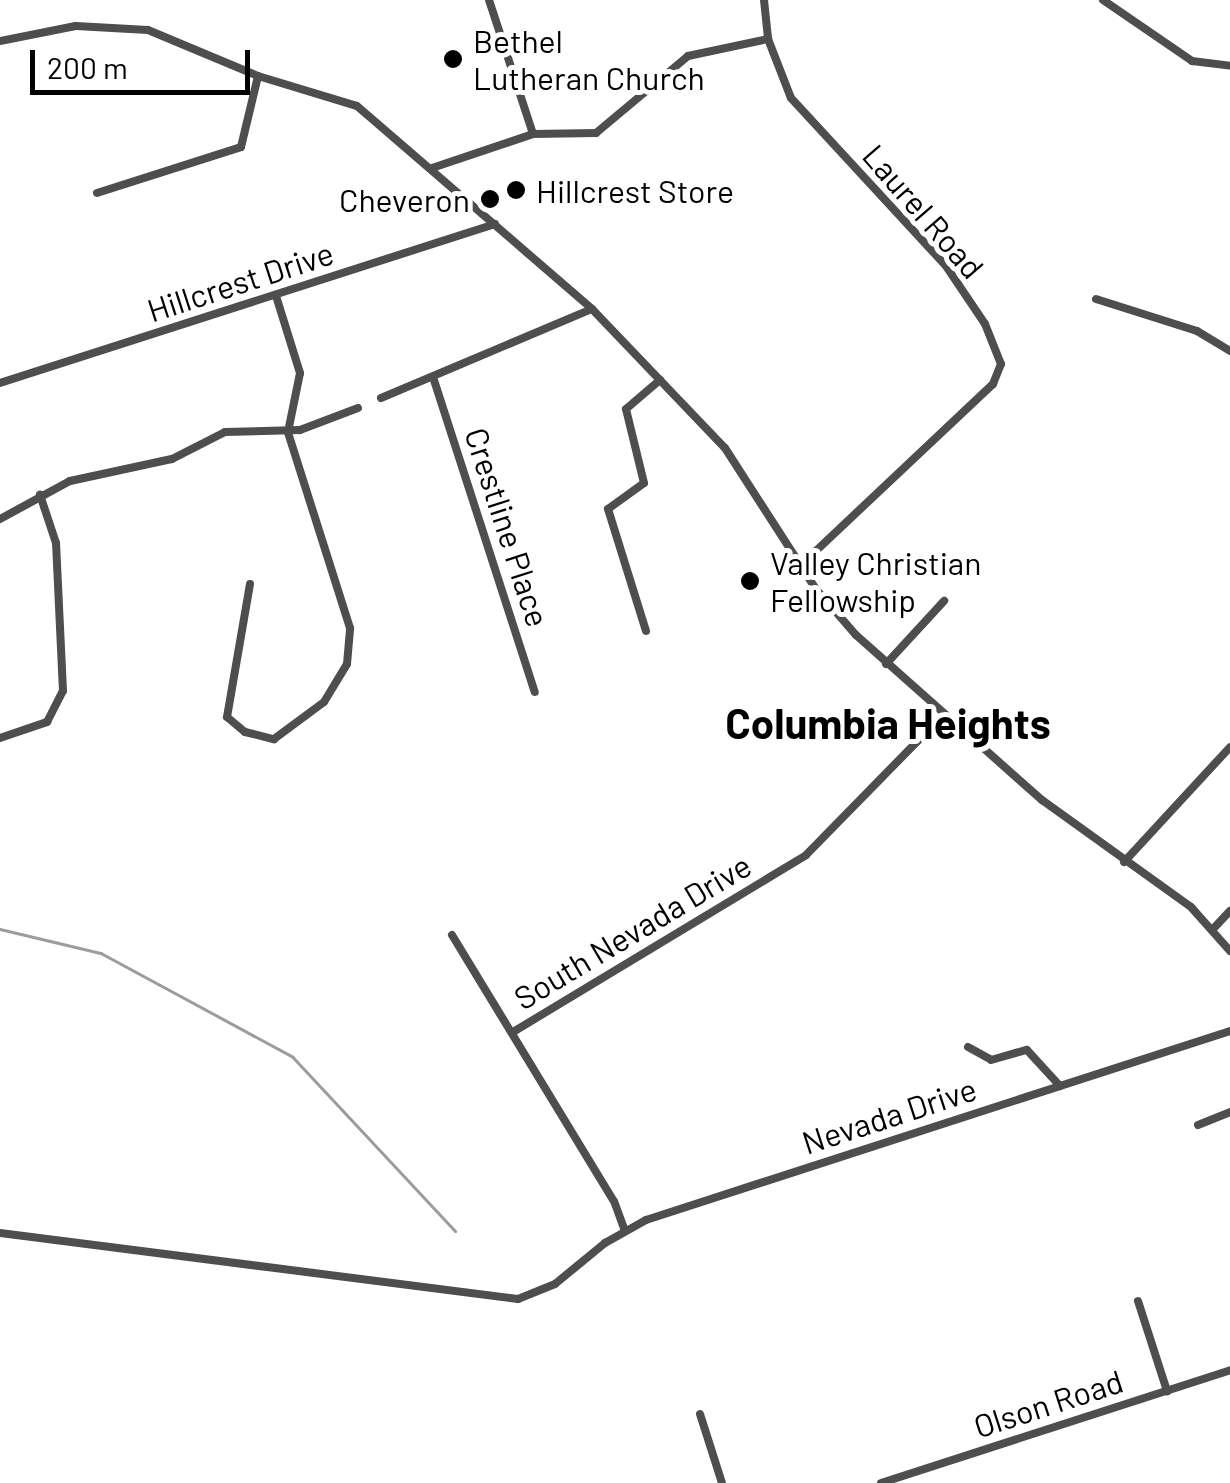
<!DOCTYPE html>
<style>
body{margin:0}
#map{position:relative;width:1230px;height:1483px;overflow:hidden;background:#fff;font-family:Barlow,sans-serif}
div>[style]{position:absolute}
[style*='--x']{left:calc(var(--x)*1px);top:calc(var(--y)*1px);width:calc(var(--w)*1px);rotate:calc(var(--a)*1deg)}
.stream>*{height:2.5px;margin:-1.25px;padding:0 1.25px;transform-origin:1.25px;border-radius:1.25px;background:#9c9c9c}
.minor>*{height:8px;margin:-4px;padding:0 4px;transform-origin:4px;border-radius:4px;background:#4e4e4e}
.dots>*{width:28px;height:28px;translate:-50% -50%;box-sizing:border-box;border:5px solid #fff;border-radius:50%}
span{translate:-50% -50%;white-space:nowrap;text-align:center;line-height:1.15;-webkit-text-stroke:10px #fff;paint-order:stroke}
.poi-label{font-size:32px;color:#000}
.left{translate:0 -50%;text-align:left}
.right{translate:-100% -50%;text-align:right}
.street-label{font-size:32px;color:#000}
.district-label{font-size:42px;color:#000;font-weight:700}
.scale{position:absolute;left:30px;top:50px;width:220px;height:45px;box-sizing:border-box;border:5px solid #000;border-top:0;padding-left:12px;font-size:30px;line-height:35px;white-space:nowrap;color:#000;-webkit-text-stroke:8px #fff;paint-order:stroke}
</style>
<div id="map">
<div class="stream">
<div style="--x:0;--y:929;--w:104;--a:13.4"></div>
<div style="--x:101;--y:953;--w:218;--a:28.4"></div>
<div style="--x:293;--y:1057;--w:238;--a:47"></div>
</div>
<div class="minor">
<div style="--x:489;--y:0;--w:141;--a:71.8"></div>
<div style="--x:764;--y:0;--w:39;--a:84"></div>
<div style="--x:768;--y:39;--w:63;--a:68.7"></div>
<div style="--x:791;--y:98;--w:229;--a:47.3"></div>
<div style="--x:946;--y:266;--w:70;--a:56.1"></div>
<div style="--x:985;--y:324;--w:43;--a:68.2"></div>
<div style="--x:1001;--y:364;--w:22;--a:112"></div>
<div style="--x:993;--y:384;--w:264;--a:136.7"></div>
<div style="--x:1103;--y:0;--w:108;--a:34.4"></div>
<div style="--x:1192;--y:61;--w:38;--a:7"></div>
<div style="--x:0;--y:41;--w:77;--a:-11.2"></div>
<div style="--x:76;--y:26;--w:72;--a:3.2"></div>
<div style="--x:148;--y:30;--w:119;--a:22.7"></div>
<div style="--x:258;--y:76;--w:103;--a:16.9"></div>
<div style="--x:357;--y:106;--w:311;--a:40.8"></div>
<div style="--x:592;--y:309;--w:192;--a:46.3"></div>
<div style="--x:725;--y:448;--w:168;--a:57.2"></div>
<div style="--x:816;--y:589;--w:61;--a:49"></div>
<div style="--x:856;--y:635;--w:249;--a:41.6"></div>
<div style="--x:1042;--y:800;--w:183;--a:35.7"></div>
<div style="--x:1191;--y:907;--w:59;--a:48.4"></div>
<div style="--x:432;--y:168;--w:107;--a:-18.6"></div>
<div style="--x:533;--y:134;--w:63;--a:-0.9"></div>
<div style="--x:596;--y:133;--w:120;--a:-39.9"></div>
<div style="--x:688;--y:56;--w:82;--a:-12"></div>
<div style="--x:97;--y:193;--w:151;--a:-17.7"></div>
<div style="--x:241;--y:147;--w:73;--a:-76.5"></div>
<div style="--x:1096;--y:299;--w:106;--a:17.6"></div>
<div style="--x:1197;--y:331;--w:39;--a:31"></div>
<div style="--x:433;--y:377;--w:331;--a:72.1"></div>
<div style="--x:0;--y:383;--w:520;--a:-17.81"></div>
<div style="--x:381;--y:398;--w:229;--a:-22.9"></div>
<div style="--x:0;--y:519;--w:80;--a:-28.5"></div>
<div style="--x:70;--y:481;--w:104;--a:-12.2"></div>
<div style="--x:172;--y:459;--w:59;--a:-27"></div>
<div style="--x:225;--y:432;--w:75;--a:-1.5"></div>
<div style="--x:300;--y:430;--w:62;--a:-20.8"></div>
<div style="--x:250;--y:584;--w:135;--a:99.8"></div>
<div style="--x:227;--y:717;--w:23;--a:40"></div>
<div style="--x:245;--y:732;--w:30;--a:14"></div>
<div style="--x:274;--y:739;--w:62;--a:-36.5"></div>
<div style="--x:324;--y:702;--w:44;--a:-58.8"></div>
<div style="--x:347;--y:664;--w:36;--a:-85"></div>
<div style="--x:350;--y:628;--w:206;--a:-107.6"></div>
<div style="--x:288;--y:432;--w:60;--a:-78.5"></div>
<div style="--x:300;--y:373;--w:81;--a:-107.3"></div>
<div style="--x:646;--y:631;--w:128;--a:-107.3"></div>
<div style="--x:608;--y:509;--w:44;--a:-35.8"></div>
<div style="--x:644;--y:483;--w:76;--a:-103.7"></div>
<div style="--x:626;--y:409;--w:45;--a:-40.5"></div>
<div style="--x:886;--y:664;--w:86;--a:-47.4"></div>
<div style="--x:0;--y:738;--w:50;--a:-18.8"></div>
<div style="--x:47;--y:722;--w:35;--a:-63"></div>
<div style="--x:63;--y:691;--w:148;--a:-92.7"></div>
<div style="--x:56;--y:543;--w:51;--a:-108.4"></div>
<div style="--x:1124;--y:862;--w:156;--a:-47.3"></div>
<div style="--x:1213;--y:929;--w:25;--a:-47"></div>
<div style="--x:452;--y:935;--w:311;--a:58.7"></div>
<div style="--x:614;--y:1201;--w:30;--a:70"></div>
<div style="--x:513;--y:1032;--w:342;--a:-31.1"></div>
<div style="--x:806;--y:855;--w:193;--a:-45.6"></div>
<div style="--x:968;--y:1047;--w:26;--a:29"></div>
<div style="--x:991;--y:1060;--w:37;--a:-16"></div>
<div style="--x:1027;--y:1050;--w:49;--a:47.5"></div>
<div style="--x:1198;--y:1125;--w:35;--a:-22"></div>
<div style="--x:0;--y:1233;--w:522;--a:7.26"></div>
<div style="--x:518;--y:1299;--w:40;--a:-22"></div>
<div style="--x:555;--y:1284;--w:65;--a:-39.4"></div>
<div style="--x:605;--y:1243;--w:47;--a:-29.3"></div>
<div style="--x:646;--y:1220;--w:614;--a:-17.93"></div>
<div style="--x:1138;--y:1301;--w:95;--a:72.1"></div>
<div style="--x:700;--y:1414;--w:72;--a:72.3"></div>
<div style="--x:881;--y:1483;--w:367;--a:-17.9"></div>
</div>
<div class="dots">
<div style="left:453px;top:59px;background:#000"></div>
<div style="left:516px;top:190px;background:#000"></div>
<div style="left:490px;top:199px;background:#000"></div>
<div style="left:750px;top:581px;background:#000"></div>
</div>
<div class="poi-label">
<span class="left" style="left:473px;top:59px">Bethel<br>Lutheran Church</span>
<span class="left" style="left:536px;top:190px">Hillcrest Store</span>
<span class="right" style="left:470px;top:199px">Cheveron</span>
<span class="left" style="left:770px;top:581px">Valley Christian<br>Fellowship</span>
</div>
<div class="street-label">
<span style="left:924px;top:211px;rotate:49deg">Laurel Road</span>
<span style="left:240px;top:281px;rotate:-18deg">Hillcrest Drive</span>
<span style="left:508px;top:527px;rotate:72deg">Crestline Place</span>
<span style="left:632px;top:931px;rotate:-31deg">South Nevada Drive</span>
<span style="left:889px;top:1115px;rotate:-18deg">Nevada Drive</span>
<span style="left:1048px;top:1403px;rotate:-18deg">Olson Road</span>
</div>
<div class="district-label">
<span style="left:888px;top:722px">Columbia Heights</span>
</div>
<div class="scale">200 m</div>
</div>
